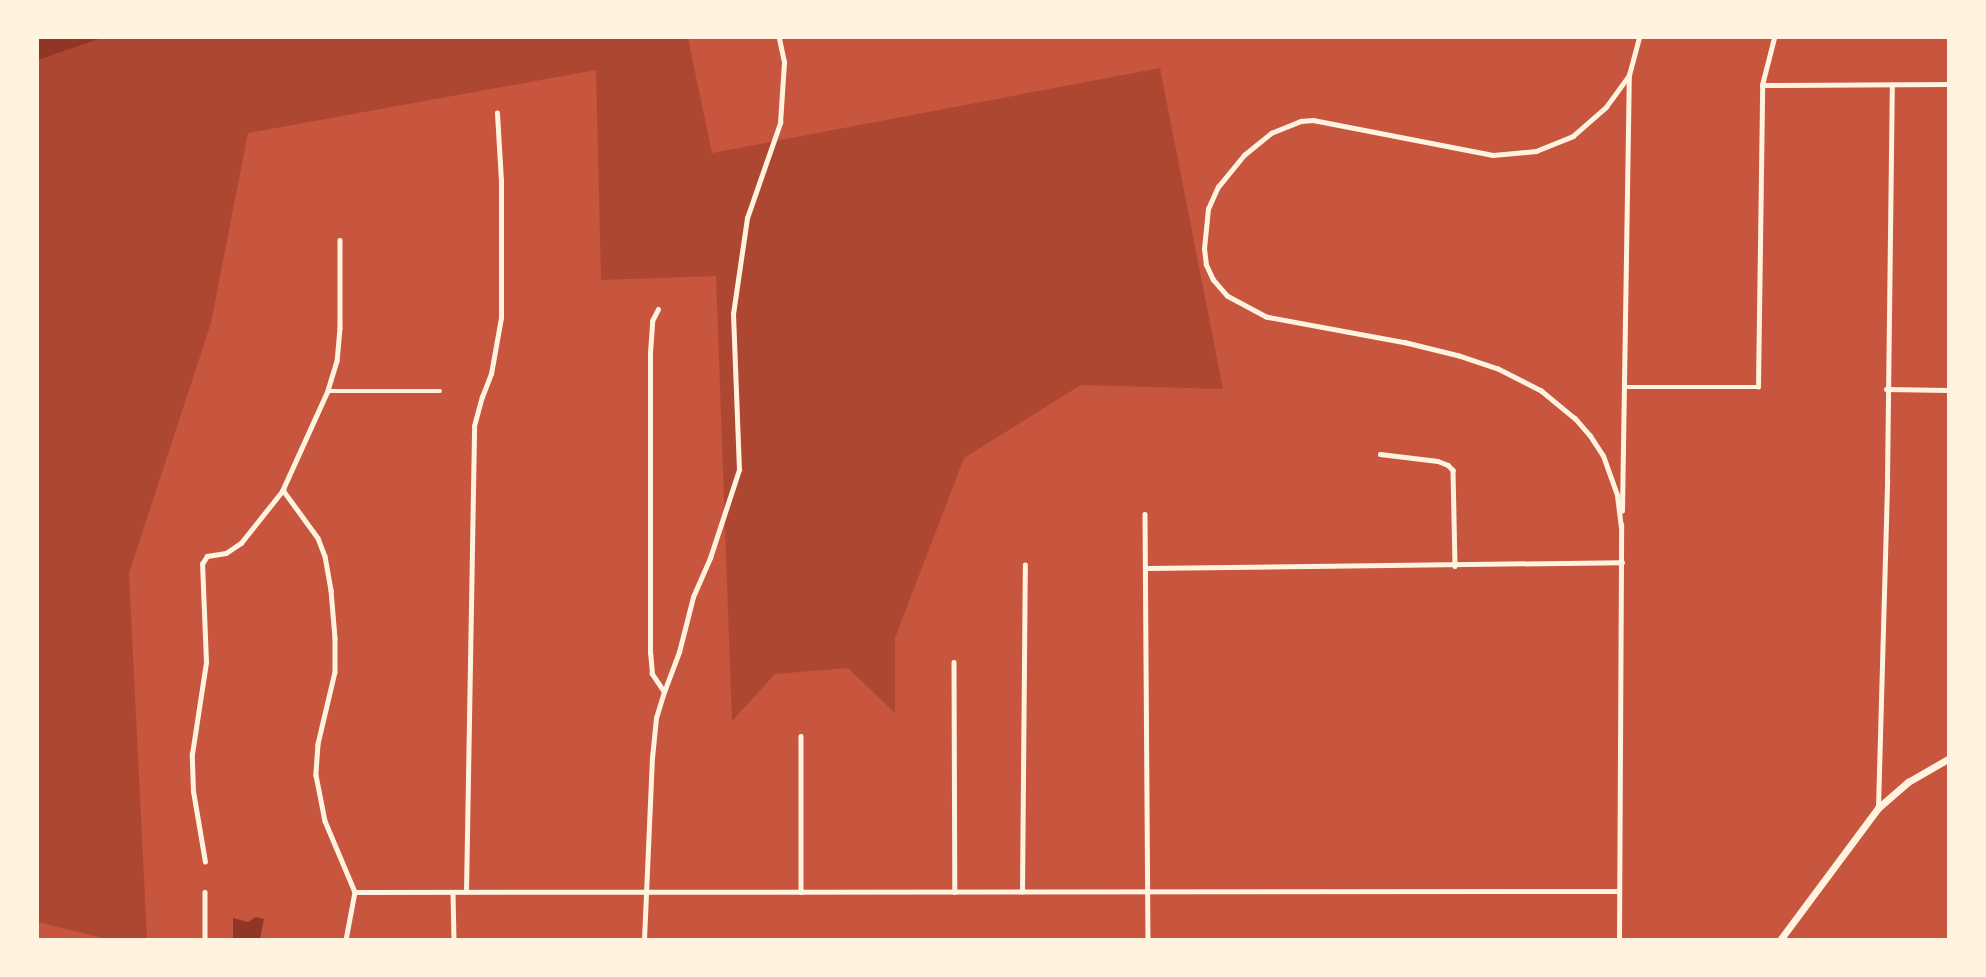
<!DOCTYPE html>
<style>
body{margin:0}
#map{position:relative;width:1986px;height:977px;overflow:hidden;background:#c8553d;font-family:"Asap Condensed",sans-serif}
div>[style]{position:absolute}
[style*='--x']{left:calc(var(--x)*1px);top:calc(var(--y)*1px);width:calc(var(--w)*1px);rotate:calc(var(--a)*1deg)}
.green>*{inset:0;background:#ae4732}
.water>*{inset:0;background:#8f3625}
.minor>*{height:4.5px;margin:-2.25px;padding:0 2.25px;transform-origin:2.25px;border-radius:2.25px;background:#fff3e0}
.secondary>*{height:7px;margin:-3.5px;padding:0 3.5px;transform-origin:3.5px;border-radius:3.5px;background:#fff3e0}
span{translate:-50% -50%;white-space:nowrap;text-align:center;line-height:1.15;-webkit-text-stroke:4.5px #fff3e0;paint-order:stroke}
.frame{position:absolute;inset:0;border:39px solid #fff3e0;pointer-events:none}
</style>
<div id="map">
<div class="green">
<div style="clip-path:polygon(102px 38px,688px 38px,712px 153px,1160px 68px,1223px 389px,1081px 385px,964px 458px,895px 638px,895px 713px,848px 668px,775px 674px,732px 721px,716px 276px,601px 280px,596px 70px,248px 133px,211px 323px,129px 573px,147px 939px,107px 939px,38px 922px,38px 60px)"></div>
</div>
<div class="water">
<div style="clip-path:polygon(38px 38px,102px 38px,38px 60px)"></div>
<div style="clip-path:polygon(256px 917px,264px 919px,260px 939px,233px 939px,233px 918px,248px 922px)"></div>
</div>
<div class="minor">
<div style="--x:1762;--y:85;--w:186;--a:-0.3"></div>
<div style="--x:340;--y:240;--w:88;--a:90"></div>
<div style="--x:340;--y:328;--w:33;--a:95"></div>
<div style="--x:337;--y:361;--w:31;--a:107"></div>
<div style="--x:328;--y:391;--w:109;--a:114.4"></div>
<div style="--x:283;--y:490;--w:59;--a:53.9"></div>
<div style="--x:318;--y:538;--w:19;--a:69"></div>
<div style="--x:325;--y:556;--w:35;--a:80"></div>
<div style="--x:331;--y:590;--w:48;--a:85.2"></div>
<div style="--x:335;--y:638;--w:34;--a:90"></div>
<div style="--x:335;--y:672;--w:74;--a:103.3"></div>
<div style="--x:318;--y:744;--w:31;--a:94"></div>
<div style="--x:316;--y:775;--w:47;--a:78.9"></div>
<div style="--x:325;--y:821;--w:77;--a:67.1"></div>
<div style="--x:355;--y:892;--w:49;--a:100.6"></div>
<div style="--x:1625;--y:387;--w:133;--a:0"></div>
<div style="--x:1758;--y:387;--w:302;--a:-89.2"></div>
<div style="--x:1762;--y:85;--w:49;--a:-75.7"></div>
<div style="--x:1886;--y:389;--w:62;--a:0.9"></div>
<div style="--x:328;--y:391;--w:112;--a:0"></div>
<div style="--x:1380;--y:454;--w:58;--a:6.9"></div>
<div style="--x:1438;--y:461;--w:11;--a:22"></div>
<div style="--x:1448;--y:465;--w:7;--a:45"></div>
<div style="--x:1453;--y:470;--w:96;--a:88.8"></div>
<div style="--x:1622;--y:511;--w:436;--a:-89.1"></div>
<div style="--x:1145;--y:514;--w:426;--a:89.6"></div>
<div style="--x:1621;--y:528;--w:33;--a:-97"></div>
<div style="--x:1617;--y:495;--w:41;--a:-109.7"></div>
<div style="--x:1603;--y:456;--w:24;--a:-123"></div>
<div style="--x:1590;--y:436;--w:23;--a:-131"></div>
<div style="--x:1575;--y:419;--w:44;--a:-140.5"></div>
<div style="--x:1541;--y:391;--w:48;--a:-152.9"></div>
<div style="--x:1498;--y:369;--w:41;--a:-161.6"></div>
<div style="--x:1459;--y:356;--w:55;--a:-166.2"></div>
<div style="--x:1406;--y:343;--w:142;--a:-169.5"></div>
<div style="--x:1266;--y:317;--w:44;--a:-151.7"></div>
<div style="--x:1227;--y:296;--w:21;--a:-131"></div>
<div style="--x:1213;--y:280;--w:17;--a:-115"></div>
<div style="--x:1206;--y:265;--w:16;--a:-97"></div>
<div style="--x:1204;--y:249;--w:40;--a:-84.3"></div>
<div style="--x:1208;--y:209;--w:24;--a:-66"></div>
<div style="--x:1218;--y:187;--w:41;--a:-50.9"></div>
<div style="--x:1244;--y:155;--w:35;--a:-39"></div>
<div style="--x:1271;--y:133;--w:32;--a:-22"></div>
<div style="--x:1301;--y:121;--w:12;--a:-5"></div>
<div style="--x:1313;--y:120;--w:183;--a:11"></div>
<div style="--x:1493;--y:155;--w:43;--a:-5.3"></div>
<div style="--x:1536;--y:151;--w:40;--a:-22"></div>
<div style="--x:1573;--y:136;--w:44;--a:-41.3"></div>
<div style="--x:1606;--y:107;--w:39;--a:-54"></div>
<div style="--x:1629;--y:75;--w:38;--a:-75"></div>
<div style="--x:1147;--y:568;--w:475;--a:-0.7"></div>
<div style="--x:954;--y:662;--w:230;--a:89.8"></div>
<div style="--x:664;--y:692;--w:43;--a:-69.4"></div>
<div style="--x:679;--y:652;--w:57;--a:-75.7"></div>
<div style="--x:693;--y:597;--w:43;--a:-66.4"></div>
<div style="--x:710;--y:558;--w:93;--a:-71.8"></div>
<div style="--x:739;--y:470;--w:156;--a:-92.2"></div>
<div style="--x:733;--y:314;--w:97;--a:-81.7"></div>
<div style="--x:747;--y:218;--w:101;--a:-70.8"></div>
<div style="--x:780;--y:123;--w:61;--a:-86.2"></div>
<div style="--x:784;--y:62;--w:25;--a:-102"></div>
<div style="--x:801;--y:736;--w:156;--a:90"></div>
<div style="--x:1878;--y:808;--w:328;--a:-88.4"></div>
<div style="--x:1887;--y:480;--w:395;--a:-89.3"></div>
<div style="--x:205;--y:862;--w:72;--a:-99.6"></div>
<div style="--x:193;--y:791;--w:37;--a:-92"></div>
<div style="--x:192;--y:754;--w:93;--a:-81.3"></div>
<div style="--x:206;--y:662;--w:98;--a:-92.3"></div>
<div style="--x:202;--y:564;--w:9;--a:-58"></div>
<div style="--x:207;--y:556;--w:19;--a:-9"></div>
<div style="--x:226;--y:553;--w:18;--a:-34"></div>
<div style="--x:241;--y:543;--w:68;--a:-51.6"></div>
<div style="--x:205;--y:892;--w:48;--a:90"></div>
<div style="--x:355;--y:892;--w:1264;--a:-0.05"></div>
<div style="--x:453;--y:892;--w:48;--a:88.8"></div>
<div style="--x:466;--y:892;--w:466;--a:-89"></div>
<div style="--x:474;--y:426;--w:30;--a:-75"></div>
<div style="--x:482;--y:397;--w:25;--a:-69"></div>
<div style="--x:491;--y:374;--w:57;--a:-79.9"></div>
<div style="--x:501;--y:318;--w:137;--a:-90"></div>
<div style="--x:501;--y:181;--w:68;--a:-93.4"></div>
<div style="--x:1022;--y:892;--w:327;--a:-89.5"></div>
<div style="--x:644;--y:940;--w:182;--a:-87.5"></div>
<div style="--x:652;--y:758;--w:40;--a:-84.3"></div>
<div style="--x:656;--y:718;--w:27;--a:-73"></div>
<div style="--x:664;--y:692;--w:22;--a:-124"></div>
<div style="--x:652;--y:674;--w:21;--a:-95"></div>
<div style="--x:650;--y:653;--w:300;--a:-90"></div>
<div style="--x:650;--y:353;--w:32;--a:-86"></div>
<div style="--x:652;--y:321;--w:13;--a:-63"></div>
<div style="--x:1619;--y:940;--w:415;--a:-89.7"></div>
</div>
<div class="secondary">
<div style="--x:1780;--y:940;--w:164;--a:-53.4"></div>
<div style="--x:1878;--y:808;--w:40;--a:-41"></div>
<div style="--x:1908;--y:782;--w:46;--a:-29.9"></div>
</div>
<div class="frame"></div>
</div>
